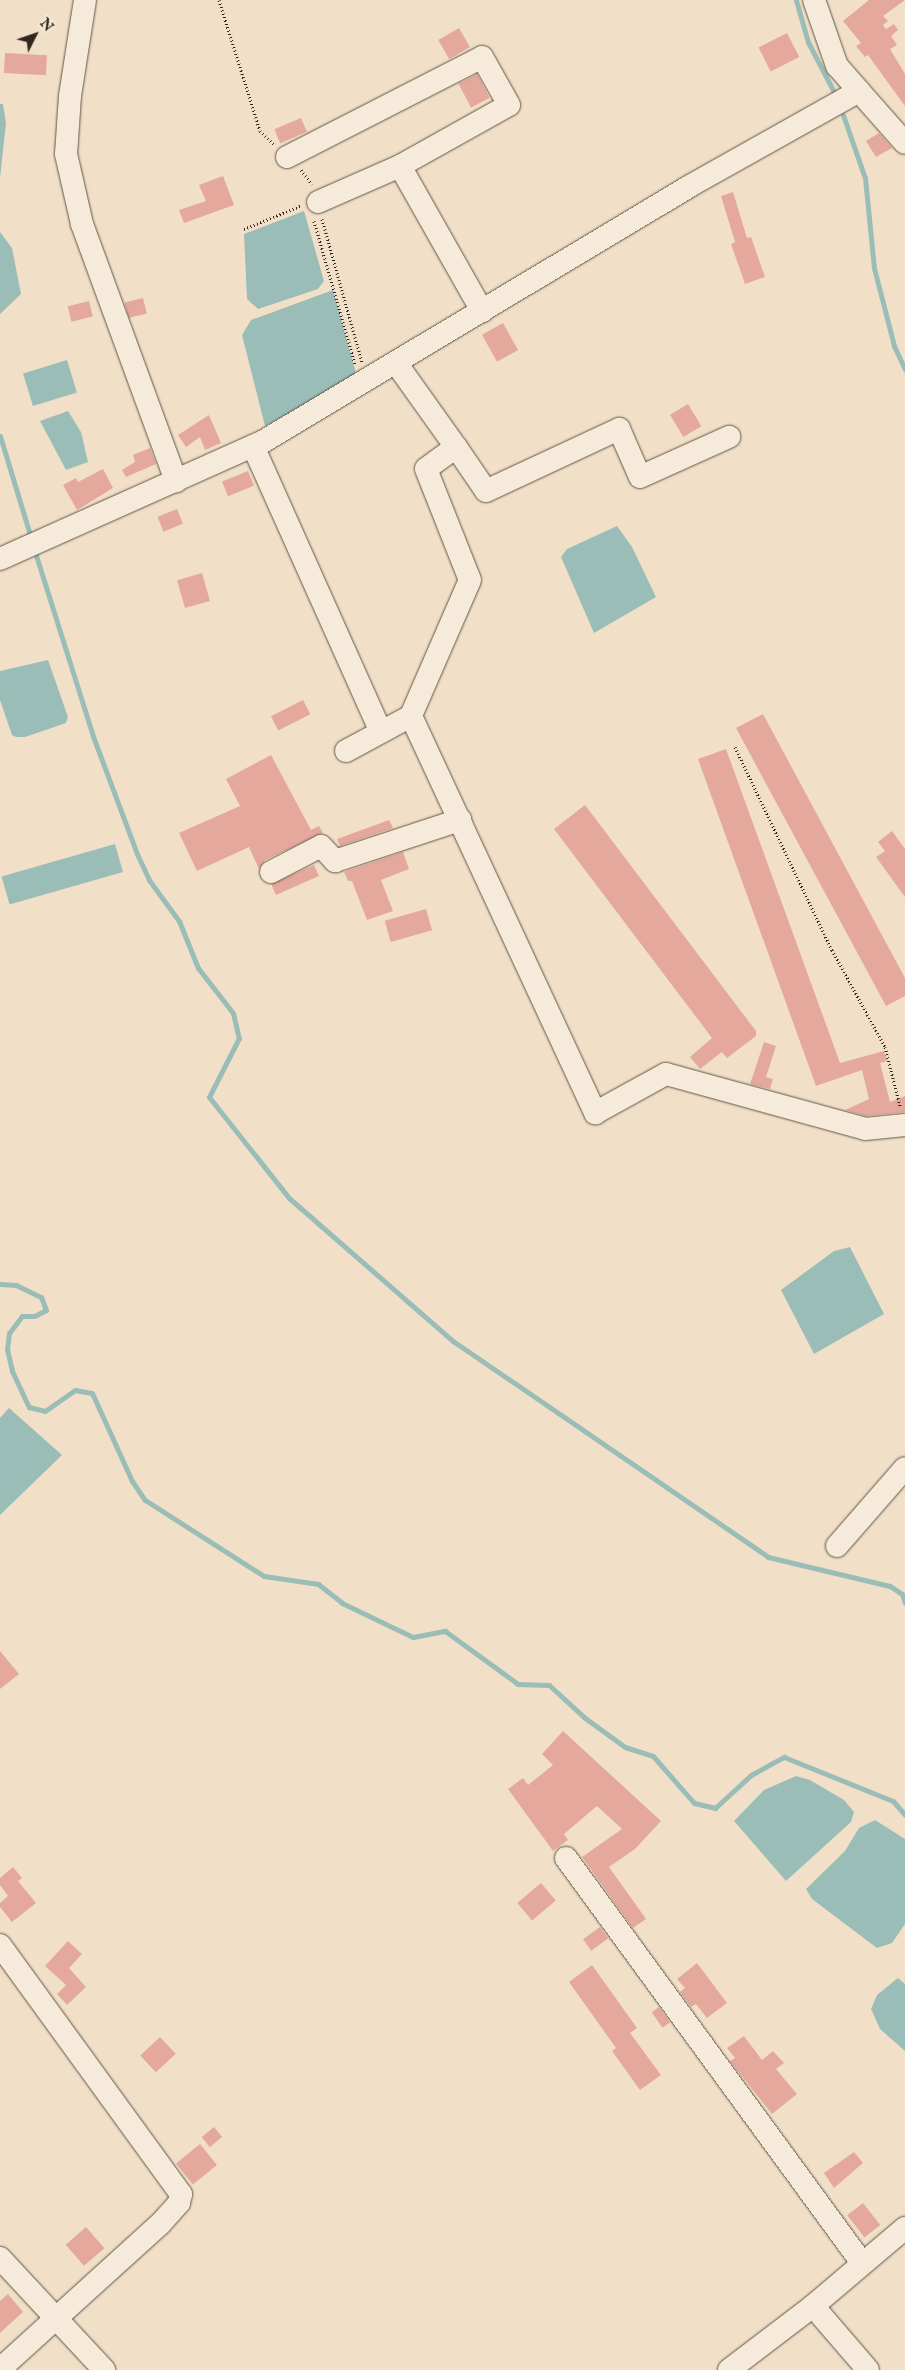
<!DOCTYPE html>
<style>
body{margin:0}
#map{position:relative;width:905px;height:2370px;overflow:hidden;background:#f1e0c7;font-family:"IM FELL English",serif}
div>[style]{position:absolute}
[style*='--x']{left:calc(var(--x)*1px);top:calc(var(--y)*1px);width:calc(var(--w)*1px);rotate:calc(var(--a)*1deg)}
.water>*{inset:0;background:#9bbdb8;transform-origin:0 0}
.stream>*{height:5px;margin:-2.5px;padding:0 2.5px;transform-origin:2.5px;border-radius:2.5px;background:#9bbdb8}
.building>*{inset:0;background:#e5a89d;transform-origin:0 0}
.path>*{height:3px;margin-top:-1.5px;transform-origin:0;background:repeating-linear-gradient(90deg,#32251e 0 1px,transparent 0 3.5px)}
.roads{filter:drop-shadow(0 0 1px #625448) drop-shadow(0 0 1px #625448)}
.minor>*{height:22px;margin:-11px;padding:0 11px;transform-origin:11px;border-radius:11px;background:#f6ebdb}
span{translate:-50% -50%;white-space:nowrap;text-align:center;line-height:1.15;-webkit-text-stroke:4.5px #f6ebdb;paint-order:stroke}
.north{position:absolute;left:10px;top:10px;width:50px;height:50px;-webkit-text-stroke:4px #f6ebdb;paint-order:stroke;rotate:49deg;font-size:14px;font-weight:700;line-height:20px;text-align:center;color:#32251e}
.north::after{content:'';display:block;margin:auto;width:18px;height:22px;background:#32251e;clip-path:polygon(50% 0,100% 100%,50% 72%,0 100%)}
</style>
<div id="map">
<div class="water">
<div style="clip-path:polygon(0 104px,3px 104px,6px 123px,0 178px)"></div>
<div style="clip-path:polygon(304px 211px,324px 281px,318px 289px,258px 309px,247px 299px,244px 234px)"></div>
<div style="clip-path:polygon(0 232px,12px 248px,21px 294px,0 314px)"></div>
<div style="clip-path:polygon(333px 290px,357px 377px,265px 426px,242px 335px,251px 320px)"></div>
<div style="left:67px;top:360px;width:34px;height:46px;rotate:73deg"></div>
<div style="clip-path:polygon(68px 411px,81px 432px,88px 462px,66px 470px,40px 421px)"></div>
<div style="clip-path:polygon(617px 526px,632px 547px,656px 597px,594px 633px,561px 557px,567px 549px)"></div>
<div style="clip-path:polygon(48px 660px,68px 717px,66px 723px,25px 737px,16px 737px,12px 735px,0 700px,0 671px)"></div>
<div style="left:115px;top:844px;width:29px;height:118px;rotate:74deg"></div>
<div style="clip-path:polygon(850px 1247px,884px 1314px,814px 1354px,781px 1290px,834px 1251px)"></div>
<div style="clip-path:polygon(9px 1408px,62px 1455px,0 1515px,0 1418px)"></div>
<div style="clip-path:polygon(796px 1776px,810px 1780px,844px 1800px,854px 1812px,851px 1822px,786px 1881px,734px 1821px,764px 1790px)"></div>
<div style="clip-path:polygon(875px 1820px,905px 1839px,905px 1924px,892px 1943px,877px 1948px,812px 1899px,806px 1889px,845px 1851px,859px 1828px)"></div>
<div style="clip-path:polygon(898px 1978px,905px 1984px,905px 2051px,880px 2029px,871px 2009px,877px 1995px)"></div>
</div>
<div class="stream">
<div style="--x:796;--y:0;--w:44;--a:74.1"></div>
<div style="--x:808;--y:42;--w:61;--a:62.6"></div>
<div style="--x:843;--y:115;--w:67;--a:70.8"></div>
<div style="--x:865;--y:178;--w:90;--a:84.3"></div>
<div style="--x:874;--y:268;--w:81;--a:75.6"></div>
<div style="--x:894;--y:346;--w:26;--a:65"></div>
<div style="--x:0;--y:436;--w:107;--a:73.1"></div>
<div style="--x:34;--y:549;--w:199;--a:72.5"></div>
<div style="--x:94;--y:739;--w:123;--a:69.5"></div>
<div style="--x:137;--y:854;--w:29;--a:65"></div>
<div style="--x:149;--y:880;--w:51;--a:53.8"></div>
<div style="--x:179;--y:921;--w:51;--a:68"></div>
<div style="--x:198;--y:968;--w:57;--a:52.1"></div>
<div style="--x:233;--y:1013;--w:26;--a:77"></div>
<div style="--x:239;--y:1038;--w:66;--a:117"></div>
<div style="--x:209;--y:1097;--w:129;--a:51.6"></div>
<div style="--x:289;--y:1198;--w:218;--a:41.1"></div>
<div style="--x:453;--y:1341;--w:382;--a:34.4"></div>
<div style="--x:768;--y:1557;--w:125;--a:13.4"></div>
<div style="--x:890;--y:1586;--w:14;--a:34"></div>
<div style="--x:902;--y:1594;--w:9;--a:72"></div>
<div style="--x:0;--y:1284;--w:16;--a:4"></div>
<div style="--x:16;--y:1285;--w:28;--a:26"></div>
<div style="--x:41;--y:1297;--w:14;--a:69"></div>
<div style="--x:46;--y:1310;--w:13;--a:153"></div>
<div style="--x:34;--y:1316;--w:12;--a:180"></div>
<div style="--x:22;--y:1316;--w:21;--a:127"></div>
<div style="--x:9;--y:1333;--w:16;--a:97"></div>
<div style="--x:7;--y:1349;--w:23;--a:77"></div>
<div style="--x:12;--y:1371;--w:40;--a:65"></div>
<div style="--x:29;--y:1407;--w:16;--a:14"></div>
<div style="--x:45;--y:1411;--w:37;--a:-35"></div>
<div style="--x:75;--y:1390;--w:17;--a:10"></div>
<div style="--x:92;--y:1393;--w:97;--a:65.6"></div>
<div style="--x:132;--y:1481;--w:23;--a:56"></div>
<div style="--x:145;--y:1500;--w:141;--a:32.6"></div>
<div style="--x:264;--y:1576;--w:55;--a:8.4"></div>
<div style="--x:318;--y:1584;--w:31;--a:38"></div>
<div style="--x:342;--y:1603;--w:79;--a:25.6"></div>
<div style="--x:413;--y:1637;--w:33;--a:-11"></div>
<div style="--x:445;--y:1631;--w:90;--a:36"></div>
<div style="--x:518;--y:1684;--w:31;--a:2"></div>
<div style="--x:549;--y:1685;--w:49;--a:42.5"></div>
<div style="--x:585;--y:1718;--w:49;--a:35.9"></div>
<div style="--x:625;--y:1747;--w:29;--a:18"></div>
<div style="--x:653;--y:1756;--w:62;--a:48.9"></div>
<div style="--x:694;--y:1803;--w:22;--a:13"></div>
<div style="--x:715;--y:1808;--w:49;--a:-42.5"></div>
<div style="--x:751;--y:1775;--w:38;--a:-29"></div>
<div style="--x:784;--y:1757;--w:118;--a:22"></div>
<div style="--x:893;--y:1801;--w:18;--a:49"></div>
</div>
<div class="building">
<div style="clip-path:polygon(869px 0,905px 0,883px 16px,888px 21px,883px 25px,886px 29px,894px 24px,898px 30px,891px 36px,897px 45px,890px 49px,905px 74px,905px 106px,868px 55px,865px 57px,856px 46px,861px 43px,843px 21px)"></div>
<div style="left:459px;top:28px;width:22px;height:24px;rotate:60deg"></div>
<div style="left:787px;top:33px;width:27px;height:32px;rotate:63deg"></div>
<div style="left:5px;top:53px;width:42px;height:20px;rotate:3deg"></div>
<div style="left:477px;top:74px;width:27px;height:21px;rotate:62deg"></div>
<div style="left:301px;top:118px;width:15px;height:29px;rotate:67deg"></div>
<div style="clip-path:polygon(879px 133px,892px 148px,876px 157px,866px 141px)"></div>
<div style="clip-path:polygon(223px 176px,234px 205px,184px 223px,179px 210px,206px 201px,199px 185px)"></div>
<div style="clip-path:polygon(733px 192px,747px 238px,751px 237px,765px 277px,745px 284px,731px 244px,735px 242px,721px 196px)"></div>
<div style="left:143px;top:298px;width:16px;height:19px;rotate:76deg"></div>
<div style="left:89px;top:301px;width:16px;height:22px;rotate:76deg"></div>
<div style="left:503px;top:323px;width:31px;height:24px;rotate:61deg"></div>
<div style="left:688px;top:404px;width:26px;height:21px;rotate:59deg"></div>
<div style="clip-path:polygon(209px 415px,221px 443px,205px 450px,200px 437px,186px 447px,178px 435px)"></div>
<div style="clip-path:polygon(150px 448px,156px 464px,126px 477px,122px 470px,135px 462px,133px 455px)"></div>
<div style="clip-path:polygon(103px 469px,113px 488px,77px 510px,63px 485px,76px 478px,78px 482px)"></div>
<div style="left:248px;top:471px;width:16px;height:28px;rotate:68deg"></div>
<div style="left:177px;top:509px;width:16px;height:21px;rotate:68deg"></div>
<div style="left:202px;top:573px;width:29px;height:26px;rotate:74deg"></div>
<div style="left:303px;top:700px;width:16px;height:36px;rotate:63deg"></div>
<div style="clip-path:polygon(763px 714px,905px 978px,905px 996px,886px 1006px,736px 728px)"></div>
<div style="clip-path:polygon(726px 749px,840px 1063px,884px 1051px,887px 1061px,880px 1063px,890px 1102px,905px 1096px,905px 1112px,866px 1116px,845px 1110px,869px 1099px,862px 1070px,816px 1086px,698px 759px)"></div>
<div style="clip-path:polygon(271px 755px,311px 830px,319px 826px,323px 833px,265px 860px,259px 869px,249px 847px,197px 871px,179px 833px,240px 806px,226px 779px)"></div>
<div style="clip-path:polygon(585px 805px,756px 1031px,756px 1036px,727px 1058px,722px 1052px,700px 1069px,690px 1057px,712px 1038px,554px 829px)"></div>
<div style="clip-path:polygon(389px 820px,393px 828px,340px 846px,337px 839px)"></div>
<div style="clip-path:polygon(892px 831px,905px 849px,905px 897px,876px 857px,885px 851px,878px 842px)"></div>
<div style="clip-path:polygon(403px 852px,409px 869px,381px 880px,393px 911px,367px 920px,352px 881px,348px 881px,344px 872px)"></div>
<div style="left:314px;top:865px;width:12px;height:47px;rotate:66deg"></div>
<div style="left:426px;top:909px;width:22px;height:43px;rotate:74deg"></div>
<div style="clip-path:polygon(764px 1042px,776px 1046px,766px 1077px,773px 1079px,770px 1089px,750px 1084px)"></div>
<div style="clip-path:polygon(0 1651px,19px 1674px,0 1689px)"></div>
<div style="clip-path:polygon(563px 1731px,661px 1821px,635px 1849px,609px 1867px,646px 1919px,633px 1928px,582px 1857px,622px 1829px,597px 1806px,564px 1834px,568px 1840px,553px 1851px,508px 1789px,523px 1778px,528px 1785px,553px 1765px,542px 1754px)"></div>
<div style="clip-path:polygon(13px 1867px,22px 1878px,18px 1881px,36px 1903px,12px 1922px,0 1907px,0 1903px,8px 1896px,0 1885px,0 1878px)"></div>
<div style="left:541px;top:1883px;width:23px;height:31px;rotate:50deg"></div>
<div style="left:600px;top:1927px;width:14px;height:21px;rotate:54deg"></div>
<div style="clip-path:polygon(68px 1941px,82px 1954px,69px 1968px,86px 1987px,67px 2005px,57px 1994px,66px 1985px,45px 1966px)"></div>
<div style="clip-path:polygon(697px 1963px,727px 2003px,707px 2018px,696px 2004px,691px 2007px,680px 1992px,685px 1988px,677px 1979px)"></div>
<div style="clip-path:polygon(592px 1965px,637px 2028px,630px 2033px,661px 2075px,640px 2090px,612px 2051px,616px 2048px,569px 1982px)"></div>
<div style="left:659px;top:2007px;width:19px;height:9px;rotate:55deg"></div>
<div style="clip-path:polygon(744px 2036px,762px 2060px,773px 2051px,784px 2063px,776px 2069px,797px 2094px,772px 2114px,730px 2061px,735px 2058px,727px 2048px)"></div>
<div style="left:160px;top:2037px;width:23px;height:27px;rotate:47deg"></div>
<div style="left:214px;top:2127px;width:13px;height:16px;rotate:51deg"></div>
<div style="left:200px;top:2144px;width:27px;height:31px;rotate:51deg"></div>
<div style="clip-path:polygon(854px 2152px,863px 2163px,834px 2188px,824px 2173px)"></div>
<div style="left:863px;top:2203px;width:28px;height:20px;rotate:52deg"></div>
<div style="left:86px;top:2227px;width:28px;height:27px;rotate:49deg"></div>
<div style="clip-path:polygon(8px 2294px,23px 2312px,0 2333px,0 2301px)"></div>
</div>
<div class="path">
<div style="--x:219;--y:0;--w:137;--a:72.6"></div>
<div style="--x:260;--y:131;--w:21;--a:43"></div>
<div style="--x:301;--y:170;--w:18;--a:52"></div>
<div style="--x:322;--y:219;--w:148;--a:74.4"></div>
<div style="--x:314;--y:221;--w:149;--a:74"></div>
<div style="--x:244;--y:229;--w:61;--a:-22.3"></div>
<div style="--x:735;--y:747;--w:225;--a:64.5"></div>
<div style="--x:832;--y:950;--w:111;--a:61.3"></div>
<div style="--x:885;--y:1047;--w:61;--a:75.7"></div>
</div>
<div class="roads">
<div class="minor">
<div style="--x:85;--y:0;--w:97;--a:98.9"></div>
<div style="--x:70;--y:96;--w:58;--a:93.9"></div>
<div style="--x:66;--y:154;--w:72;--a:77.1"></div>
<div style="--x:82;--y:224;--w:274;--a:69.9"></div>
<div style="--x:859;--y:91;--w:69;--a:48.5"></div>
<div style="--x:287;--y:157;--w:219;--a:-27.1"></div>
<div style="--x:482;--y:57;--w:55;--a:60.6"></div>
<div style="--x:509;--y:105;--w:125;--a:150.8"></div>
<div style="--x:400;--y:166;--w:167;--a:60.5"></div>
<div style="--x:318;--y:202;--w:90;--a:-23.7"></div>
<div style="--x:396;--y:363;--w:103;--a:54.5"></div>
<div style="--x:456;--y:447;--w:37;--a:144"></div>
<div style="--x:426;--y:469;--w:119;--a:68.4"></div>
<div style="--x:470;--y:580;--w:148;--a:113.5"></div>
<div style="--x:253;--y:446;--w:313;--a:65.9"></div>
<div style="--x:456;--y:447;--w:53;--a:55.7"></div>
<div style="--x:486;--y:491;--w:147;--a:-25"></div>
<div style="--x:619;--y:429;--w:52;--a:66.4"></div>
<div style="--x:640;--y:477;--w:98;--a:-24.2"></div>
<div style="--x:0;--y:559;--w:289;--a:-24.1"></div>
<div style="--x:264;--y:441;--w:494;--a:-30.9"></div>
<div style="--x:688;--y:187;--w:196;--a:-29.3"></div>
<div style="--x:859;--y:91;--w:33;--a:-131"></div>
<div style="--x:837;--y:66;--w:70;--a:-109.2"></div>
<div style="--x:346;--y:751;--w:74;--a:-28.3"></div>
<div style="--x:411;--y:716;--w:438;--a:65.1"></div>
<div style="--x:595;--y:1113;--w:81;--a:-28.8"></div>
<div style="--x:666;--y:1074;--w:206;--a:15.4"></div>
<div style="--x:865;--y:1129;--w:40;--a:-5.7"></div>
<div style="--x:271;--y:872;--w:56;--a:-27.5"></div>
<div style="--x:321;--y:846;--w:21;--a:47"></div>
<div style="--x:335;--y:861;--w:132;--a:-18.2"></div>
<div style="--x:837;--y:1546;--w:103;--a:-48.9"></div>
<div style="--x:566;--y:1858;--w:502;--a:53.84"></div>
<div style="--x:0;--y:1945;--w:308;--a:54"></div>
<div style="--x:181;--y:2194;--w:9;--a:103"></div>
<div style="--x:179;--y:2203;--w:28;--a:132"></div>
<div style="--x:160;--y:2224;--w:216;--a:137.8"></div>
<div style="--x:0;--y:2258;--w:153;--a:47.1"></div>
<div style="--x:813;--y:2306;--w:84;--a:49.3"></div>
<div style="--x:729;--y:2370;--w:106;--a:-37.3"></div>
<div style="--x:813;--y:2306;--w:121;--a:-40.3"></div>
</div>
</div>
<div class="north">N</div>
</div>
